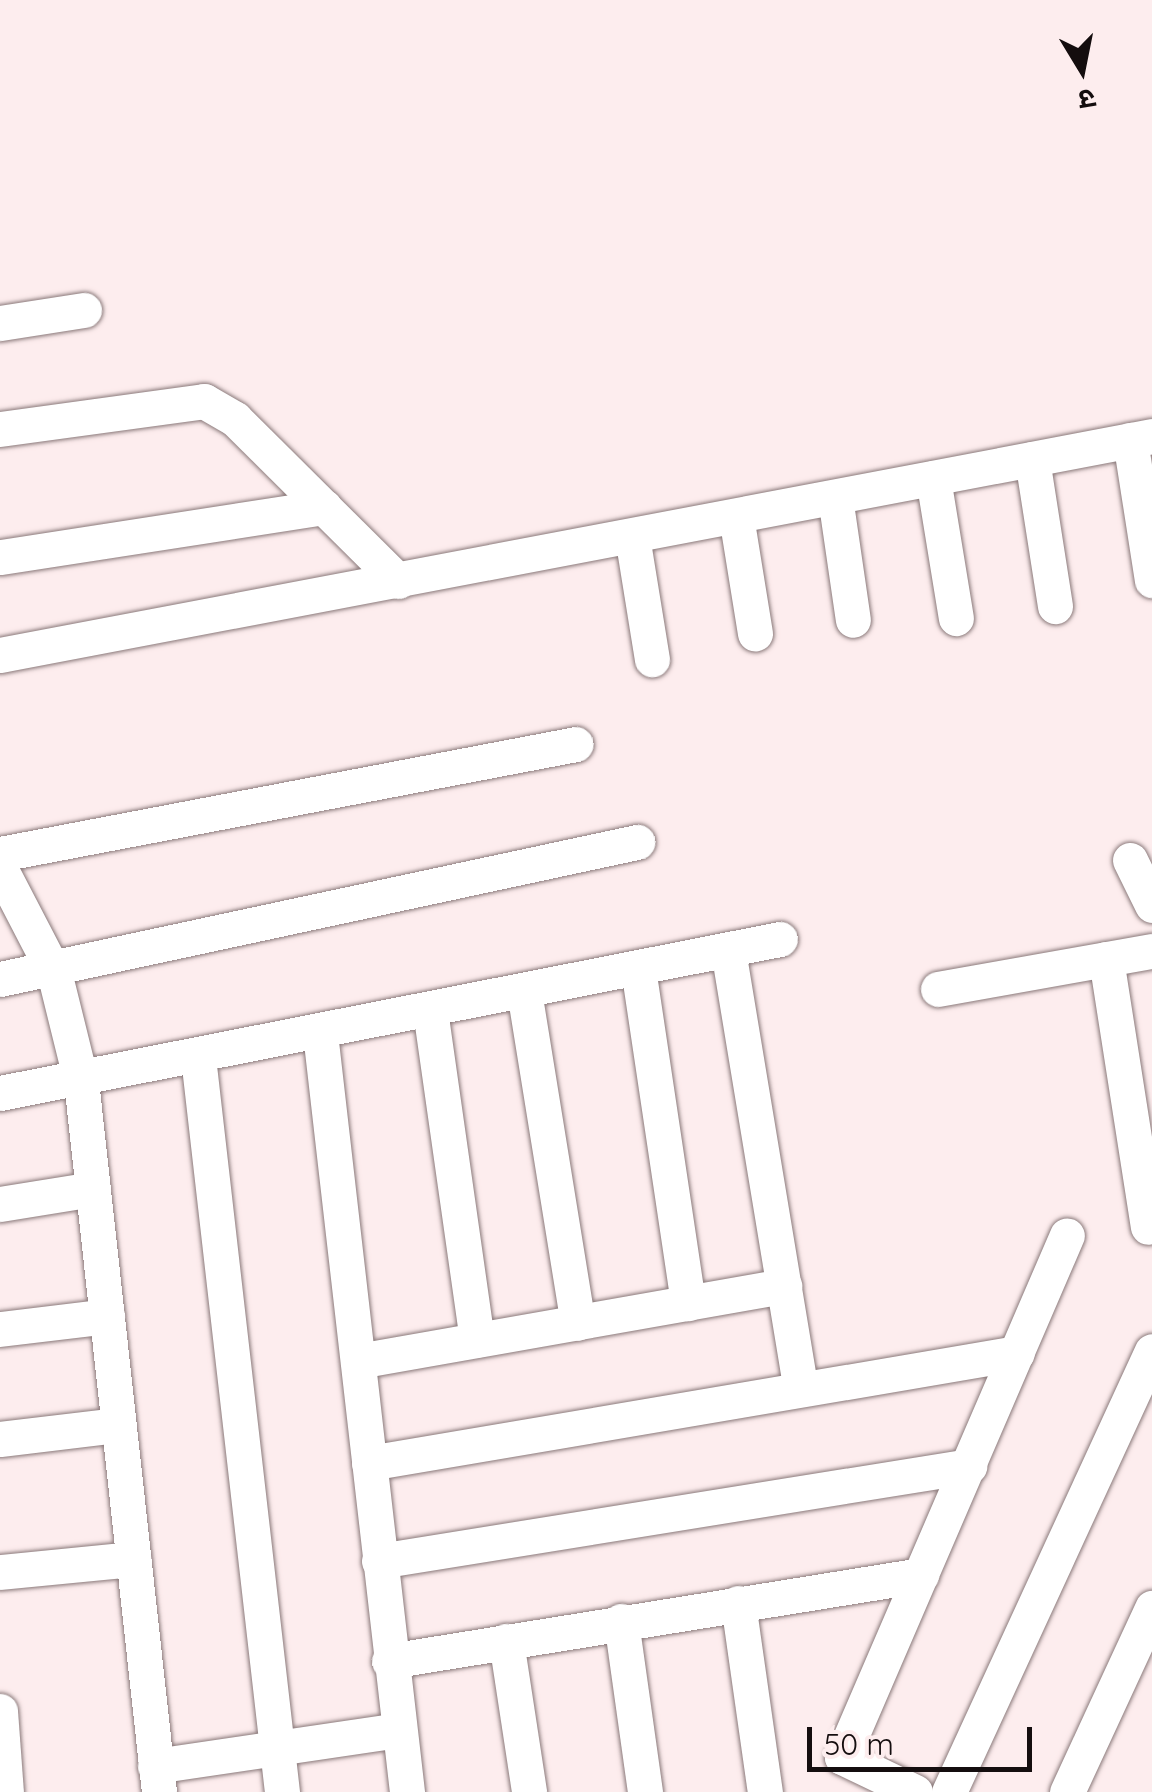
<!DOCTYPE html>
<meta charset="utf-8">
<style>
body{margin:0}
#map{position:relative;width:1152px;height:1792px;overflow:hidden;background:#fdedee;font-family:Quicksand,"Noto Sans Devanagari",sans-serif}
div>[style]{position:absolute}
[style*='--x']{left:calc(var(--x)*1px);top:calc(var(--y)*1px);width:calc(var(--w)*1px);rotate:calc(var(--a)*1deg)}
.roads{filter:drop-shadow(0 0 2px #8a797a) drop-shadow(0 0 2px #8a797a)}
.minor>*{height:35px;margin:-17.5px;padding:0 17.5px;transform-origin:17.5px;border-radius:17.5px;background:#fff}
span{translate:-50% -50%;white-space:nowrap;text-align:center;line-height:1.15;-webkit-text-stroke:8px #fdedee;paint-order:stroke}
.north{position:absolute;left:1032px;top:20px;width:100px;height:100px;-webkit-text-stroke:8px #fdedee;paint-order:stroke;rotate:170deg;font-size:28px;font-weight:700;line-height:40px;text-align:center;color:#140d0e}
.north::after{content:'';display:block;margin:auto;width:35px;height:45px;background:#140d0e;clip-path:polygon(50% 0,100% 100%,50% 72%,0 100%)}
.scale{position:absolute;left:807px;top:1727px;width:225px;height:45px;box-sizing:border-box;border:5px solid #140d0e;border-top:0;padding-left:12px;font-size:30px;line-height:35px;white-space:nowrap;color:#140d0e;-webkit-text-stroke:8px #fdedee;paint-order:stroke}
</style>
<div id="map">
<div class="roads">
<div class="minor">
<div style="--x:0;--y:323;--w:85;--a:-8.8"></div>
<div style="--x:0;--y:429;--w:206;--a:-7.8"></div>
<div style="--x:204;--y:401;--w:36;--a:30"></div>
<div style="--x:235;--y:419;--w:230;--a:44.8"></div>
<div style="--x:1130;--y:440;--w:142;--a:81.1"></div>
<div style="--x:1032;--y:459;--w:149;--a:81.1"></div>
<div style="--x:933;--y:478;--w:142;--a:80.7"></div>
<div style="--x:835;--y:497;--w:124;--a:81.7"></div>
<div style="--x:736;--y:516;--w:119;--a:80.8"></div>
<div style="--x:632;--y:536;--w:125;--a:80.8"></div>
<div style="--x:1;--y:557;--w:327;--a:-8.8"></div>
<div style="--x:0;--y:655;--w:1173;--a:-10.76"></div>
<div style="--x:0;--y:854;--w:586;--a:-10.81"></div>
<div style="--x:1130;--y:860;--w:50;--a:63.9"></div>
<div style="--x:0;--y:868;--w:117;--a:62.6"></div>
<div style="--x:54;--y:972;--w:112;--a:76.1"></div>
<div style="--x:81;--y:1081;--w:715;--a:83.74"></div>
<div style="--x:728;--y:950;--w:445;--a:80.6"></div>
<div style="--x:1106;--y:959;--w:271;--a:81.1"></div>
<div style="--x:638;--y:968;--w:339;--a:81.5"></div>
<div style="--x:0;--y:979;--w:652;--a:-12.14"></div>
<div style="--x:938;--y:989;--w:217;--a:-10.1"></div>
<div style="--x:524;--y:991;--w:336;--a:80.8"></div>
<div style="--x:430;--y:1010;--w:333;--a:81.9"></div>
<div style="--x:320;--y:1033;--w:764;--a:83.46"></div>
<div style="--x:198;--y:1057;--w:740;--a:83.48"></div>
<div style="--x:0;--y:1093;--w:795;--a:-11.17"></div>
<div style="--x:0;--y:1204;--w:94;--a:-9.2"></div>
<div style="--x:0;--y:1329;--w:108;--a:-6.9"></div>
<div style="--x:358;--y:1361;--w:433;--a:-10"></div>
<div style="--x:0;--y:1439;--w:119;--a:-6.8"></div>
<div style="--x:369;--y:1463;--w:657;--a:-9.63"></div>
<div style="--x:379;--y:1561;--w:598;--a:-9.15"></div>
<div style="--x:0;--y:1572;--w:134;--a:-5.6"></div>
<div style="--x:738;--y:1603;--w:191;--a:81.9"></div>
<div style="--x:621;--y:1621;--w:173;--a:82"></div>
<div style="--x:506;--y:1641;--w:153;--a:81.3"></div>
<div style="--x:389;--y:1661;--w:539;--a:-9.18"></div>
<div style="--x:0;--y:1711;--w:81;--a:85.8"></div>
<div style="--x:155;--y:1766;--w:246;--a:-8.4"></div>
<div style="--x:915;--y:1792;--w:81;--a:-154.4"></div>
<div style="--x:842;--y:1757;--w:568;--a:-66.68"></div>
<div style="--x:949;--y:1792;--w:485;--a:-65.3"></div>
<div style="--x:1067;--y:1792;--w:203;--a:-65.2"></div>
</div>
</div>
<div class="north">उ</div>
<div class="scale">50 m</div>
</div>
